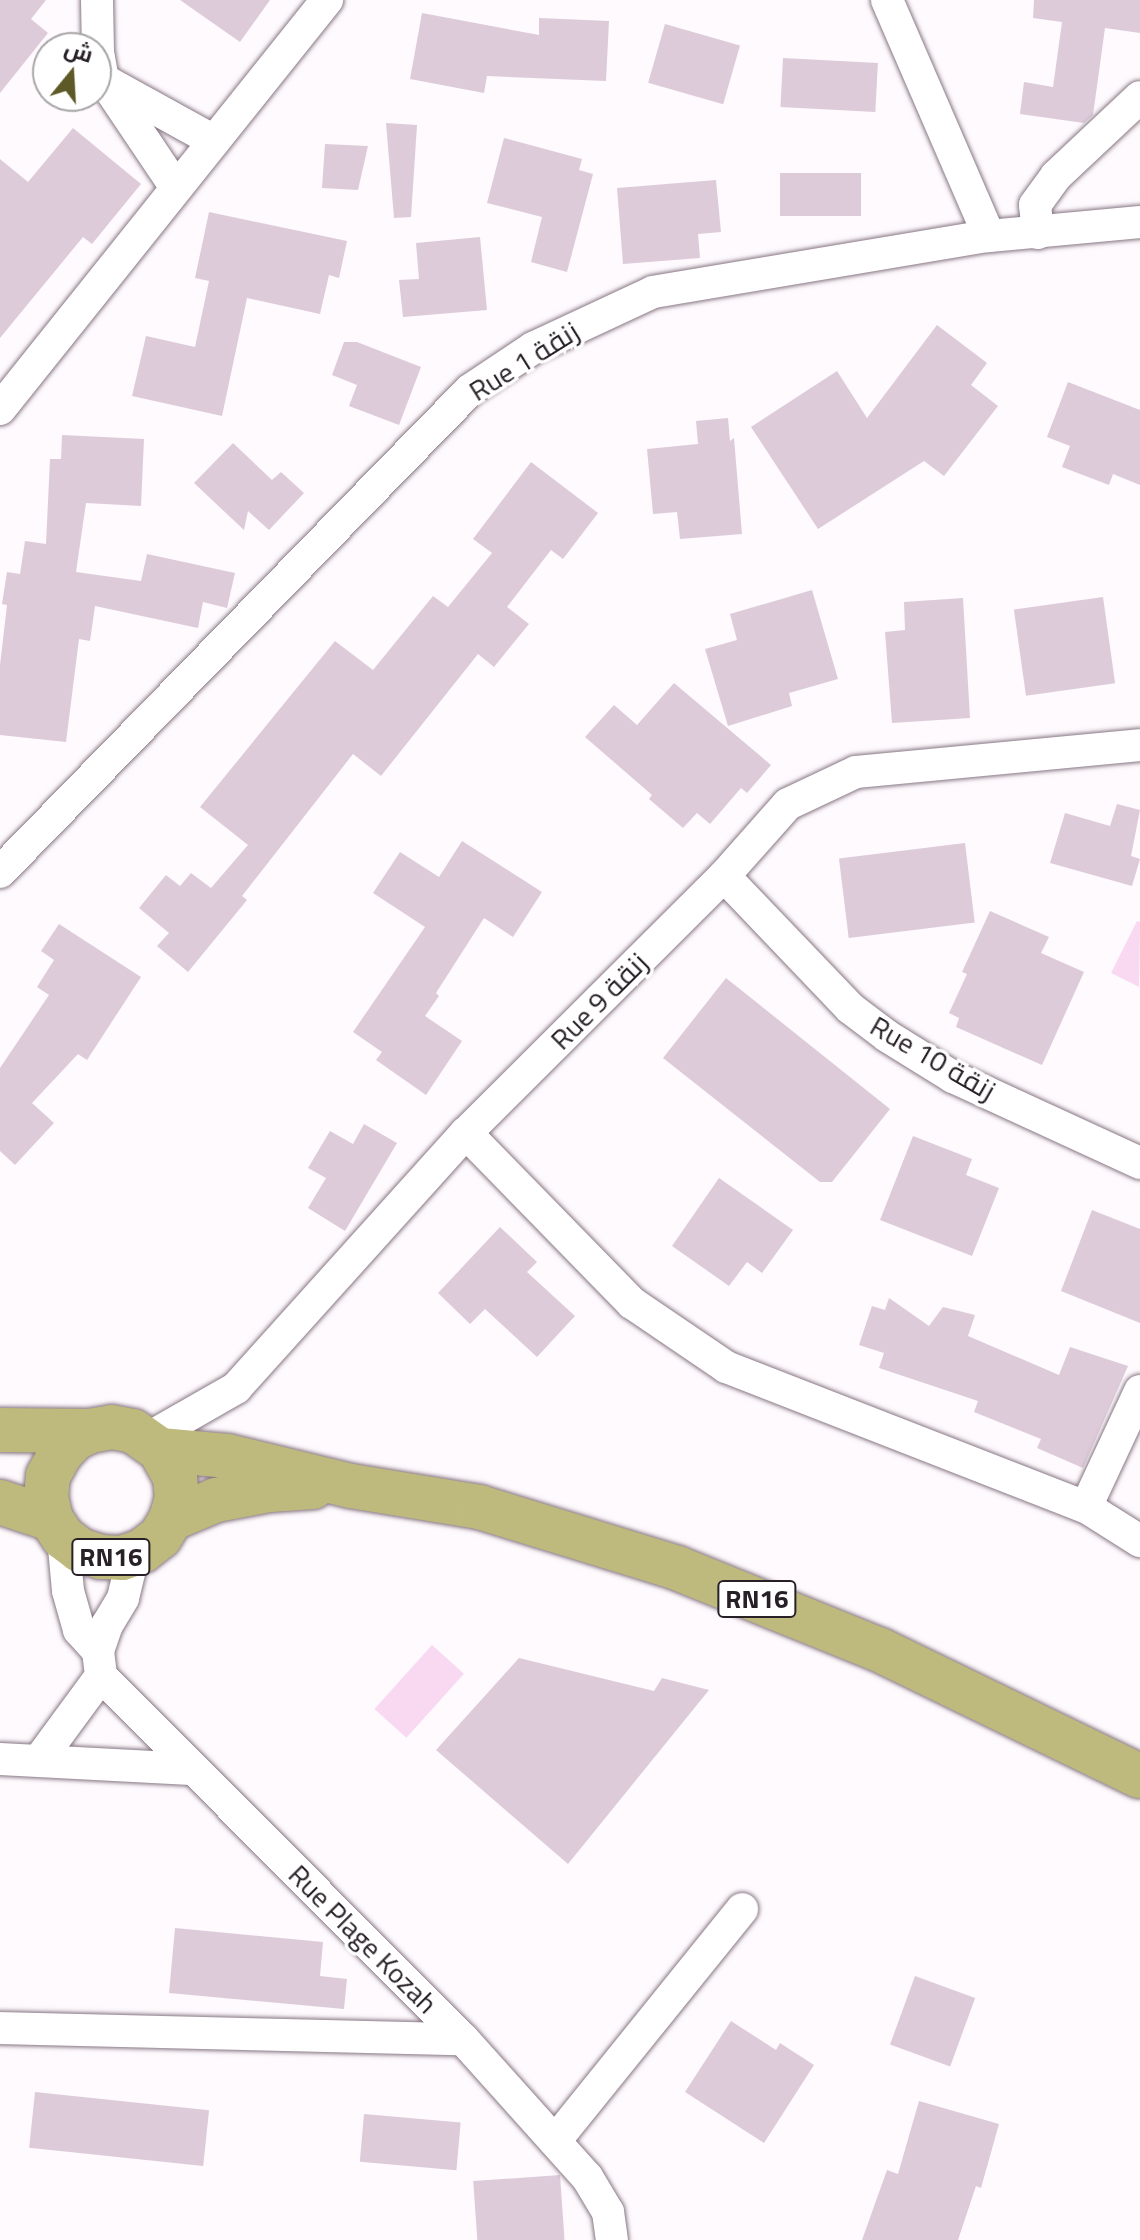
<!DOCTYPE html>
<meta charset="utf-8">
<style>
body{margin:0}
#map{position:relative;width:1140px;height:2240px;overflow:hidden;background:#fefafd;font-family:"Titillium Web",Cairo,sans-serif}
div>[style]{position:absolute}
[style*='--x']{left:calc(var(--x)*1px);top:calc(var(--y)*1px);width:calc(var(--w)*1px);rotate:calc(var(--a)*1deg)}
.water>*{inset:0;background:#f9d9f2;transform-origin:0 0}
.building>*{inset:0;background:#decbda;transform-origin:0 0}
.roads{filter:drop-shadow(0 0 2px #887784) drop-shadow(0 0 2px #887784)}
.minor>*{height:32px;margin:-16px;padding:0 16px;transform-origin:16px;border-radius:16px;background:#fff}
.primary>*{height:44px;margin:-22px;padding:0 22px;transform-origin:22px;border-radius:22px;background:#beba7d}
span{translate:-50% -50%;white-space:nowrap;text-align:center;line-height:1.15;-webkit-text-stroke:7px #fff;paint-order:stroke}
.shield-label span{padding:2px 6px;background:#fff;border:2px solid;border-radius:6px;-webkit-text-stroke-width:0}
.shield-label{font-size:26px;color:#272026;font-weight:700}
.street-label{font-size:28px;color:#272026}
.north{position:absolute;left:32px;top:32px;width:80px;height:80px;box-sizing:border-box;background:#fff;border:2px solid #a9a6a8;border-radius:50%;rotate:18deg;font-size:22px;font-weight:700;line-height:32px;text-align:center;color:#272026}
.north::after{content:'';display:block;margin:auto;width:28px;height:36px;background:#5d5a27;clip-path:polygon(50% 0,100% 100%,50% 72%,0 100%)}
</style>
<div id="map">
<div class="water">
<div style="clip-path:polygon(1137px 921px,1140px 922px,1139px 987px,1111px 973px)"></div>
<div style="left:432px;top:1645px;width:43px;height:86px;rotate:42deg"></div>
</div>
<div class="building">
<div style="clip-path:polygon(0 0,46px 0,31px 19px,48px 33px,0 93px)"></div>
<div style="clip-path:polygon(180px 0,270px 0,240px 42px)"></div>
<div style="clip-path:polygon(1034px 0,1140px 0,1140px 33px,1105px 28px,1093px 115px,1084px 123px,1020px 114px,1024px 82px,1053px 87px,1062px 22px,1033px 18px)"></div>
<div style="clip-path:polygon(422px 13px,539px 35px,539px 18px,609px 21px,606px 81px,487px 76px,484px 93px,410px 79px)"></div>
<div style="left:665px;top:24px;width:78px;height:61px;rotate:16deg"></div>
<div style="left:783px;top:58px;width:95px;height:49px;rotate:3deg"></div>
<div style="clip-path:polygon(386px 123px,417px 125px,411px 217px,394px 218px)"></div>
<div style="clip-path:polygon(73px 128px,141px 184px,92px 244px,83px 237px,0 338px,0 159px,28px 182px)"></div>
<div style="clip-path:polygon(504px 138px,582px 159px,579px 170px,593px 174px,567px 272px,531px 262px,542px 217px,487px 203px)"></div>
<div style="clip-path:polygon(325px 144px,368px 146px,358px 190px,322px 188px)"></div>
<div style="left:780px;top:173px;width:81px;height:43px"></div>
<div style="clip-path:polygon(716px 180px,721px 232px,698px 234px,700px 258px,623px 264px,617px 188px)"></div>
<div style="clip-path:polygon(209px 212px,347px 241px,339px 278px,329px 275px,320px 314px,247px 298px,222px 416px,132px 396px,146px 336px,195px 347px,209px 281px,195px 278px)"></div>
<div style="clip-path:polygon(480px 237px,487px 310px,403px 317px,399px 280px,419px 279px,416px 243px)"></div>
<div style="clip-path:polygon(937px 325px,987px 363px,971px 385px,998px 406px,944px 476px,924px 461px,818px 529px,751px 427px,837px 371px,867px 418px)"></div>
<div style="clip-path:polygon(344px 342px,357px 342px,421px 367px,399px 425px,349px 406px,357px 385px,332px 375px)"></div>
<div style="clip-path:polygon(1068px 382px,1140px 410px,1140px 485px,1113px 474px,1109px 485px,1062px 467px,1070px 446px,1047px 437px)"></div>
<div style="clip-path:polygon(728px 418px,730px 441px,734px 438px,742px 534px,680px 539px,677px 512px,653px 514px,647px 449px,698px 444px,696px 421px)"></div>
<div style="clip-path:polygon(62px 435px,144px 439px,141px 506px,86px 503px,76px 572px,141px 581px,147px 554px,235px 573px,227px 608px,203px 602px,198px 628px,95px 606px,90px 641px,79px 639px,66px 742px,0 735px,0 665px,7px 605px,2px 604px,7px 572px,20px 574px,25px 541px,46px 544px,50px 459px,61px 459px)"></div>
<div style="clip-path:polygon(233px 443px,272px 480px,281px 472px,304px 493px,269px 530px,248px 511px,244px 530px,194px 483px)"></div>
<div style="clip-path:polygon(531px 462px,598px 513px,563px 559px,551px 550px,507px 607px,529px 624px,494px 667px,478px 654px,381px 776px,353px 754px,242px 896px,247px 900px,188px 972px,157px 946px,169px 933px,139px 908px,166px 875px,180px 886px,191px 873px,211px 888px,248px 845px,200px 807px,335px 641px,373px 670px,433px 596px,448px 607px,492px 553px,473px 539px)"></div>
<div style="clip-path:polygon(812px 590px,838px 679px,789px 693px,792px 706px,728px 726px,705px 649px,737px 640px,730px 614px)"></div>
<div style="left:1103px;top:597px;width:87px;height:90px;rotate:82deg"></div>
<div style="clip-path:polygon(963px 598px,970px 718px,892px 723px,885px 632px,905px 630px,904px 602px)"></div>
<div style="clip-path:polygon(674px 683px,771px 765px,747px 793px,741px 788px,710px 824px,697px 813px,683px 828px,649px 799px,652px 795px,585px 737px,614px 705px,637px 725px)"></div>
<div style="clip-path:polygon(1117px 804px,1140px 810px,1131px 856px,1140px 859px,1132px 886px,1050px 863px,1065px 813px,1110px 826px)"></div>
<div style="clip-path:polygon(462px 841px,542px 892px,513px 937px,484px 918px,436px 993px,439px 996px,425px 1016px,462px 1041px,426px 1095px,376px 1060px,382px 1052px,353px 1032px,425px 927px,373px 893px,400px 852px,439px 877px)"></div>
<div style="left:965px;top:843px;width:80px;height:127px;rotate:83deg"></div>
<div style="clip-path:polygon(990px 911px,1049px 937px,1041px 953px,1084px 972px,1042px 1065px,956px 1027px,959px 1018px,949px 1013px,967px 974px,962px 972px)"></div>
<div style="clip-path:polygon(59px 924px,141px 977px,87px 1060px,78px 1054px,32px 1103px,54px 1123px,15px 1165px,0 1151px,0 1068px,49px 995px,37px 987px,54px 960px,41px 951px)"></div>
<div style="clip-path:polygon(726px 978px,890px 1109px,832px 1182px,820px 1182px,663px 1058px)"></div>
<div style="clip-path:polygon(364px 1124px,397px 1143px,345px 1231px,308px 1208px,326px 1178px,308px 1168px,330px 1131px,353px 1144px)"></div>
<div style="clip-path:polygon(913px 1136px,972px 1159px,966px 1175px,999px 1188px,972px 1256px,880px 1220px)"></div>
<div style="clip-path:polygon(719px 1178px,793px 1230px,762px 1273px,747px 1262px,729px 1286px,672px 1246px)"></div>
<div style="clip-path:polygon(1092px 1210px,1140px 1229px,1140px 1323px,1061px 1291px)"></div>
<div style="clip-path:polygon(500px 1227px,537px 1262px,527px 1272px,575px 1316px,537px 1357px,485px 1309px,470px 1324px,438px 1293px)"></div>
<div style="clip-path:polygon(889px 1298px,929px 1326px,943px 1307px,975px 1315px,968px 1336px,1059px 1375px,1070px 1347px,1128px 1366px,1083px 1468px,1037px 1448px,1041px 1439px,974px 1412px,978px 1401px,879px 1368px,884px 1353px,859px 1345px,872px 1306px,885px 1310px)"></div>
<div style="clip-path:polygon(519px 1658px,654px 1691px,662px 1678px,709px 1690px,568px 1864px,436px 1750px)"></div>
<div style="clip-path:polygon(175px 1928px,323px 1942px,320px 1976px,347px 1979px,344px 2009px,169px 1993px)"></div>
<div style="left:915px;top:1976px;width:64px;height:73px;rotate:20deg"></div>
<div style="clip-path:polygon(731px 2021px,776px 2050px,780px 2043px,814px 2065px,764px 2143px,685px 2092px)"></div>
<div style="left:35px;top:2092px;width:175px;height:56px;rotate:6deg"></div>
<div style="clip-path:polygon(919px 2101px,999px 2124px,981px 2188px,976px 2186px,958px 2240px,862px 2240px,887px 2170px,898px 2174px)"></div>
<div style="left:364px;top:2114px;width:97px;height:48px;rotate:5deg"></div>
<div style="left:560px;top:2175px;width:65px;height:87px;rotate:86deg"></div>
</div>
<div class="roads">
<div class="minor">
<div style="--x:97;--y:0;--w:52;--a:88.9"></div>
<div style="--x:98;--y:52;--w:27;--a:80"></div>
<div style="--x:103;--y:79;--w:129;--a:56.1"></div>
<div style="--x:887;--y:0;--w:257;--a:66.6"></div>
<div style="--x:109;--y:83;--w:120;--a:28.9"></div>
<div style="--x:1038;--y:233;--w:28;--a:-96"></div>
<div style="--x:1035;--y:205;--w:36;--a:-54"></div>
<div style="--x:1056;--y:176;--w:115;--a:-43.2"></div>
<div style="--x:0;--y:409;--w:524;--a:-51.36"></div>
<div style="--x:0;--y:872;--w:673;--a:-45.72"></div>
<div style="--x:470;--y:390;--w:76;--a:-33.7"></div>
<div style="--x:533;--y:348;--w:132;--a:-25"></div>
<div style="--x:653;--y:292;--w:341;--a:-9.5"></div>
<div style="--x:989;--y:236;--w:152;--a:-5.3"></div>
<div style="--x:724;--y:876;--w:182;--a:46.3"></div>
<div style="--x:850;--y:1008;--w:46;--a:37.1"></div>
<div style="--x:887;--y:1036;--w:78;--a:31.8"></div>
<div style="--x:953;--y:1077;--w:206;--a:24.7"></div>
<div style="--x:466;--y:1133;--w:238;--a:45.7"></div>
<div style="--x:632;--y:1303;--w:114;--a:34.2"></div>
<div style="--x:726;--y:1367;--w:386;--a:21.3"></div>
<div style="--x:1086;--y:1507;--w:64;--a:32.2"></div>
<div style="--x:147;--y:1439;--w:103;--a:-29.8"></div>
<div style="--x:236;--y:1388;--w:343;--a:-48"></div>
<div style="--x:466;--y:1133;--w:364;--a:-44.9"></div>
<div style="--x:724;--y:876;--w:96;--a:-48.4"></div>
<div style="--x:788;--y:804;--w:75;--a:-25.2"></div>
<div style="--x:856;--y:772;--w:285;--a:-5.4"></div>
<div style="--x:1086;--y:1507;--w:128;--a:-65"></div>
<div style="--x:63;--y:1537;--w:54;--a:84.7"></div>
<div style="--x:68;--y:1591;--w:41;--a:74.2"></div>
<div style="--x:79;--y:1630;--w:28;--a:48"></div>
<div style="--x:98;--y:1651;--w:28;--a:-71"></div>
<div style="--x:107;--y:1625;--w:31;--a:-59"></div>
<div style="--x:123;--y:1598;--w:46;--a:-76.3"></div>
<div style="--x:98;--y:1651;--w:25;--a:83"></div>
<div style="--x:101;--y:1676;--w:513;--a:45.08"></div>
<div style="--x:463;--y:2039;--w:186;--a:48.1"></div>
<div style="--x:587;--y:2177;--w:41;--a:59"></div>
<div style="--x:608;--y:2212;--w:28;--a:82"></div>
<div style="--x:0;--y:1759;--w:191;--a:3"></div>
<div style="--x:40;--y:1759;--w:103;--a:-53.7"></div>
<div style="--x:0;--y:2028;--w:463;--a:1.4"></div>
<div style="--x:555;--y:2141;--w:298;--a:-51.1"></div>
</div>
<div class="primary">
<div style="--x:0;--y:1430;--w:90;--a:0.6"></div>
<div style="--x:90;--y:1431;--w:22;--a:-10"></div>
<div style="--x:112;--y:1427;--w:21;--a:11"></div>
<div style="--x:133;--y:1431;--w:33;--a:35"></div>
<div style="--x:160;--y:1450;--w:31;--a:61"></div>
<div style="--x:175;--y:1477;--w:21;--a:85"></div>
<div style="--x:177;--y:1498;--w:22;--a:106"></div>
<div style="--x:171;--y:1519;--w:21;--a:121"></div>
<div style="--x:160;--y:1537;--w:23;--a:142"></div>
<div style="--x:142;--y:1551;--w:21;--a:161"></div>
<div style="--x:122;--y:1558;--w:21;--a:-177"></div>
<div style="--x:101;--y:1557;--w:22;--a:-162"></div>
<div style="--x:80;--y:1550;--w:21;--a:-143"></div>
<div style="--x:63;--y:1537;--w:22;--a:-124"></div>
<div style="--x:51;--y:1519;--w:22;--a:-103"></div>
<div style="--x:46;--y:1498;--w:22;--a:-85"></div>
<div style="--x:48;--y:1476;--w:26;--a:-61"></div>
<div style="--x:61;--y:1453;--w:19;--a:-47"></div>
<div style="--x:74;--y:1439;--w:18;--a:-27"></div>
<div style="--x:160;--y:1450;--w:67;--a:5.1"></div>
<div style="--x:227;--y:1456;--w:128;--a:13.6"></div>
<div style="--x:351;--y:1486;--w:130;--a:9.3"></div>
<div style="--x:479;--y:1507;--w:207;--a:17.1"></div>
<div style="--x:677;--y:1568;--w:219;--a:22"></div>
<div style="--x:880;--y:1650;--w:289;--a:25.9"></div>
<div style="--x:0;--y:1502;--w:54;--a:18.4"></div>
<div style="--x:171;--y:1519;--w:49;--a:-22.9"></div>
<div style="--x:216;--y:1500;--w:55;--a:-10.5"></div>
<div style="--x:270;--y:1490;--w:43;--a:-4"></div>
</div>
</div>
<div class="shield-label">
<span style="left:111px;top:1557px">RN16</span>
<span style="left:757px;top:1599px">RN16</span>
</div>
<div class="street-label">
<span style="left:524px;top:361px;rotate:-32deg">Rue 1 زنقة</span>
<span style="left:599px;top:1001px;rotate:-45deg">Rue 9 زنقة</span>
<span style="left:933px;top:1058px;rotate:30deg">Rue 10 زنقة</span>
<span style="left:363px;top:1939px;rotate:45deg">Rue Plage Kozah</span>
</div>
<div class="north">ش</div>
</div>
